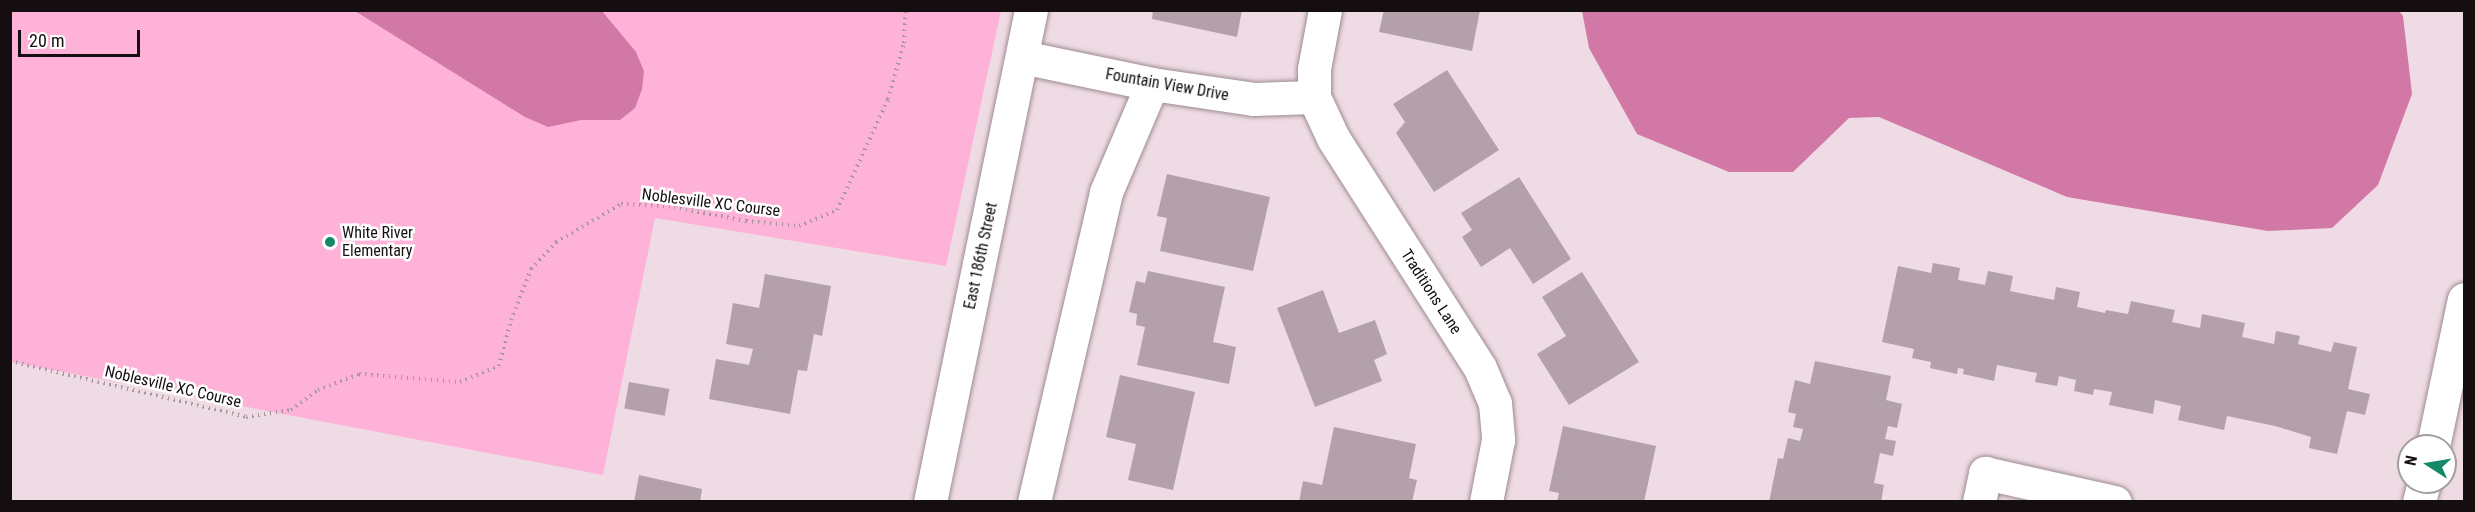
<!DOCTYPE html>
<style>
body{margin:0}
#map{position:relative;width:2475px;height:512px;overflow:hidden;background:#efdbe4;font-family:"Roboto Condensed",sans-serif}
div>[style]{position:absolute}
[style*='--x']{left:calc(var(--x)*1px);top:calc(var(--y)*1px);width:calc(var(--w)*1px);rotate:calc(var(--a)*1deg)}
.green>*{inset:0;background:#feb2d8}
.water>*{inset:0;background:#d278a7}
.building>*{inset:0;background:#b3a0a9;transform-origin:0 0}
.path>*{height:4px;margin-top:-2px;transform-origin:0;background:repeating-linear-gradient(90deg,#a7979e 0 1.5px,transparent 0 6px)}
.roads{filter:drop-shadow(0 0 2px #9d8b93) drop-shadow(0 0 2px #9d8b93)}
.street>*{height:33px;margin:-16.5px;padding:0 16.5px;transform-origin:16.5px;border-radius:16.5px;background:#fff}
.secondary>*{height:33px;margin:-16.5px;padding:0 16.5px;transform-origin:16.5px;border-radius:16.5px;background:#fff}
.dots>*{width:16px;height:16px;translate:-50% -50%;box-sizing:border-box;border:3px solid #fff;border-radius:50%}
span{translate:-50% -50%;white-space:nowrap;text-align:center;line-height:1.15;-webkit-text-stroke:5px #fff;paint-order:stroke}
.street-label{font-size:16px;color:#140e11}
.poi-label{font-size:16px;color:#140e11}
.left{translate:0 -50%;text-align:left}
.frame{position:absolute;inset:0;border:12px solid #140e11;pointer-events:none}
.north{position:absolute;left:2397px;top:434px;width:60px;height:60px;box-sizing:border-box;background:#fff;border:2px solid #a19fa0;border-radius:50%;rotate:282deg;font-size:16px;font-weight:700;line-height:24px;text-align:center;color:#140e11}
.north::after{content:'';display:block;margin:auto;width:21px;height:27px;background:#148868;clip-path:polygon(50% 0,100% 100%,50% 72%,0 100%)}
.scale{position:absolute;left:18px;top:30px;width:122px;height:27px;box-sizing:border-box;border:3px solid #140e11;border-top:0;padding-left:8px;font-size:18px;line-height:21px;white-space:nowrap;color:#140e11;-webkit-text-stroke:4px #fff;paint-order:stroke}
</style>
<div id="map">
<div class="green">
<div style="clip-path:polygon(10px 11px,1001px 11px,946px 266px,655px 218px,603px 475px,11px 362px)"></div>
</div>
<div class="water">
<div style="clip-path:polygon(355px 11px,602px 11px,636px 52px,644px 71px,642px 89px,635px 108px,620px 120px,581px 120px,548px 127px,525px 117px)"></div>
<div style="clip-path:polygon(1582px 11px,2399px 11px,2403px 16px,2412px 94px,2378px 185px,2332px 228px,2268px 231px,2067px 197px,1879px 117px,1849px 118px,1793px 172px,1729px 172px,1637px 134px,1589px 48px)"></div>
</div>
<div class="building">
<div style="clip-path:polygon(1153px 10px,1242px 10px,1237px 37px,1152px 19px)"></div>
<div style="clip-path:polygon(1384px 10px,1480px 10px,1472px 51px,1379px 32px)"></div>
<div style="clip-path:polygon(1447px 70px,1499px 150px,1434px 192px,1396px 133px,1405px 122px,1393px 104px)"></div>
<div style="clip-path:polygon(1167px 174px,1270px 197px,1253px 271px,1160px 251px,1167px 218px,1157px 216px)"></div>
<div style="clip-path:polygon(1519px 177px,1571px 259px,1533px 284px,1510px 248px,1481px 267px,1462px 237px,1472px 230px,1461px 213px)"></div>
<div style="clip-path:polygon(1933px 263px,1960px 268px,1958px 280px,1985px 285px,1988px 271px,2013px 276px,2010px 291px,2054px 300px,2056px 287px,2080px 292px,2077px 307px,2105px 313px,2106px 310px,2128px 314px,2131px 301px,2175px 310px,2172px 322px,2200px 328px,2202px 314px,2245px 323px,2242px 337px,2274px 344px,2276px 331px,2300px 336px,2298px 344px,2331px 352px,2334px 342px,2357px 347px,2348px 389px,2370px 394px,2365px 415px,2347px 411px,2337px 454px,2309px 448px,2311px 437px,2275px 426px,2227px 416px,2224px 430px,2178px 420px,2181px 406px,2155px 400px,2153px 414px,2109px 405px,2112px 392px,2094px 389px,2093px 395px,2074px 391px,2076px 380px,2059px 376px,2057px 386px,2035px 382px,2037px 373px,1997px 365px,1994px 381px,1963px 374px,1964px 369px,1958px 368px,1957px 374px,1930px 368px,1931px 362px,1912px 358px,1914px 349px,1882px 342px,1898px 266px,1931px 273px)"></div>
<div style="clip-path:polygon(1148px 271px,1225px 287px,1213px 342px,1236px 347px,1229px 384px,1137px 365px,1145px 327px,1136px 325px,1137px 314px,1129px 312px,1136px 281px,1145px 283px)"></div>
<div style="clip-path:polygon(1582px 272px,1639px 362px,1569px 405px,1537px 354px,1566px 336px,1542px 297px)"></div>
<div style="clip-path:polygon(765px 274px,831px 286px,822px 336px,814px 334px,807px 371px,798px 370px,790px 414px,709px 399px,716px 359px,749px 365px,753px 349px,726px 344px,733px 303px,759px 308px)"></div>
<div style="clip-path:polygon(1323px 290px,1339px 333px,1375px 320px,1387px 354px,1374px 360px,1382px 381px,1315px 407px,1277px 308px)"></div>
<div style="clip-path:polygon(1815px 361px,1891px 376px,1886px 400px,1902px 404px,1897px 428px,1888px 426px,1885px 439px,1896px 441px,1893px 456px,1880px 453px,1874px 483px,1884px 485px,1881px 502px,1769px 502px,1778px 458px,1783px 459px,1788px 438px,1800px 441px,1803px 429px,1793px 427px,1796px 414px,1788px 412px,1795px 380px,1810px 384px)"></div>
<div style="clip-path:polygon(1120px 375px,1195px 392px,1173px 490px,1128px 480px,1136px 444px,1106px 437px)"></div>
<div style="left:629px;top:382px;width:41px;height:27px;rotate:10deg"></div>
<div style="clip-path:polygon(1563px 426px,1656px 446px,1644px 502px,1557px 502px,1559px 493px,1549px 491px)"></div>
<div style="clip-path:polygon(1334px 427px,1416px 444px,1409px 478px,1417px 480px,1412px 502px,1299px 502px,1303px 481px,1322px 485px)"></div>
<div style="clip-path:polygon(639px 475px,702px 489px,700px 502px,634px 502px)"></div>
</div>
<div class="path">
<div style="--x:10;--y:361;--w:243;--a:13.3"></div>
<div style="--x:246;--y:417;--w:46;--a:-8.8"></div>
<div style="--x:291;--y:410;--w:34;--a:-37"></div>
<div style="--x:318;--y:390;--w:44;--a:-21.3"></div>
<div style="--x:359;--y:374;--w:101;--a:4.5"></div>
<div style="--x:460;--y:382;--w:42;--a:-22.3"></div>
<div style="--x:499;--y:366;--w:48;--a:-75.4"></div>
<div style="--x:511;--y:320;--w:55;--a:-68.6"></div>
<div style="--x:531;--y:269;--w:37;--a:-47"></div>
<div style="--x:556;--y:242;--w:75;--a:-30.3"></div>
<div style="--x:621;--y:204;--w:53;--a:3.2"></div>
<div style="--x:674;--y:207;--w:73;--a:11"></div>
<div style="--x:746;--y:221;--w:53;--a:5.4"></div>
<div style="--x:799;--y:226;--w:41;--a:-22.8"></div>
<div style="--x:837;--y:210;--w:122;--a:-65.3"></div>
<div style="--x:888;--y:99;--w:58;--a:-74.1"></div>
<div style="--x:904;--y:43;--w:33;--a:-87"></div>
</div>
<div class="roads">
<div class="street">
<div style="--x:1325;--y:10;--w:60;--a:100.6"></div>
<div style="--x:1314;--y:69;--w:28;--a:90"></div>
<div style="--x:1314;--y:97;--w:45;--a:65.1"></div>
<div style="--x:1333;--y:138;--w:273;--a:57.4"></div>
<div style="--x:1480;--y:368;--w:38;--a:67"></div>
<div style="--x:1495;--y:403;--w:37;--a:85"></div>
<div style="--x:1498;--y:440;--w:63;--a:101"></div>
<div style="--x:1022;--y:57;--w:133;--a:11.7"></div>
<div style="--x:1152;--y:84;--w:102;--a:8.4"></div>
<div style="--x:1253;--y:99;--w:61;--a:-1.9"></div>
<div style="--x:2433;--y:446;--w:150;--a:-78.1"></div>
<div style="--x:1034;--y:502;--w:318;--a:-76.9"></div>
<div style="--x:1106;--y:192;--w:117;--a:-66.9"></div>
<div style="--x:1979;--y:502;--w:30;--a:-78"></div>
<div style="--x:1985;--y:473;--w:133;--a:12.6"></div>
<div style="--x:2419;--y:502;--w:21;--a:-76"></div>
</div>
<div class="secondary">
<div style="--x:930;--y:502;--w:502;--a:-78.4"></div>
</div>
</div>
<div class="dots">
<div style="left:330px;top:242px;background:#148868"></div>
</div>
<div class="street-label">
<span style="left:1167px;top:85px;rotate:10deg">Fountain View Drive</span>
<span style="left:711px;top:203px;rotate:7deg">Noblesville XC Course</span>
<span style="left:981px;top:256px;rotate:-78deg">East 186th Street</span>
<span style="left:1431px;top:292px;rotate:57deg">Traditions Lane</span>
<span style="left:173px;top:387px;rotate:13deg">Noblesville XC Course</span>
</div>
<div class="poi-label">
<span class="left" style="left:342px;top:242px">White River<br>Elementary</span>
</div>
<div class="frame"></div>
<div class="north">N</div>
<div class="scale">20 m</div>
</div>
